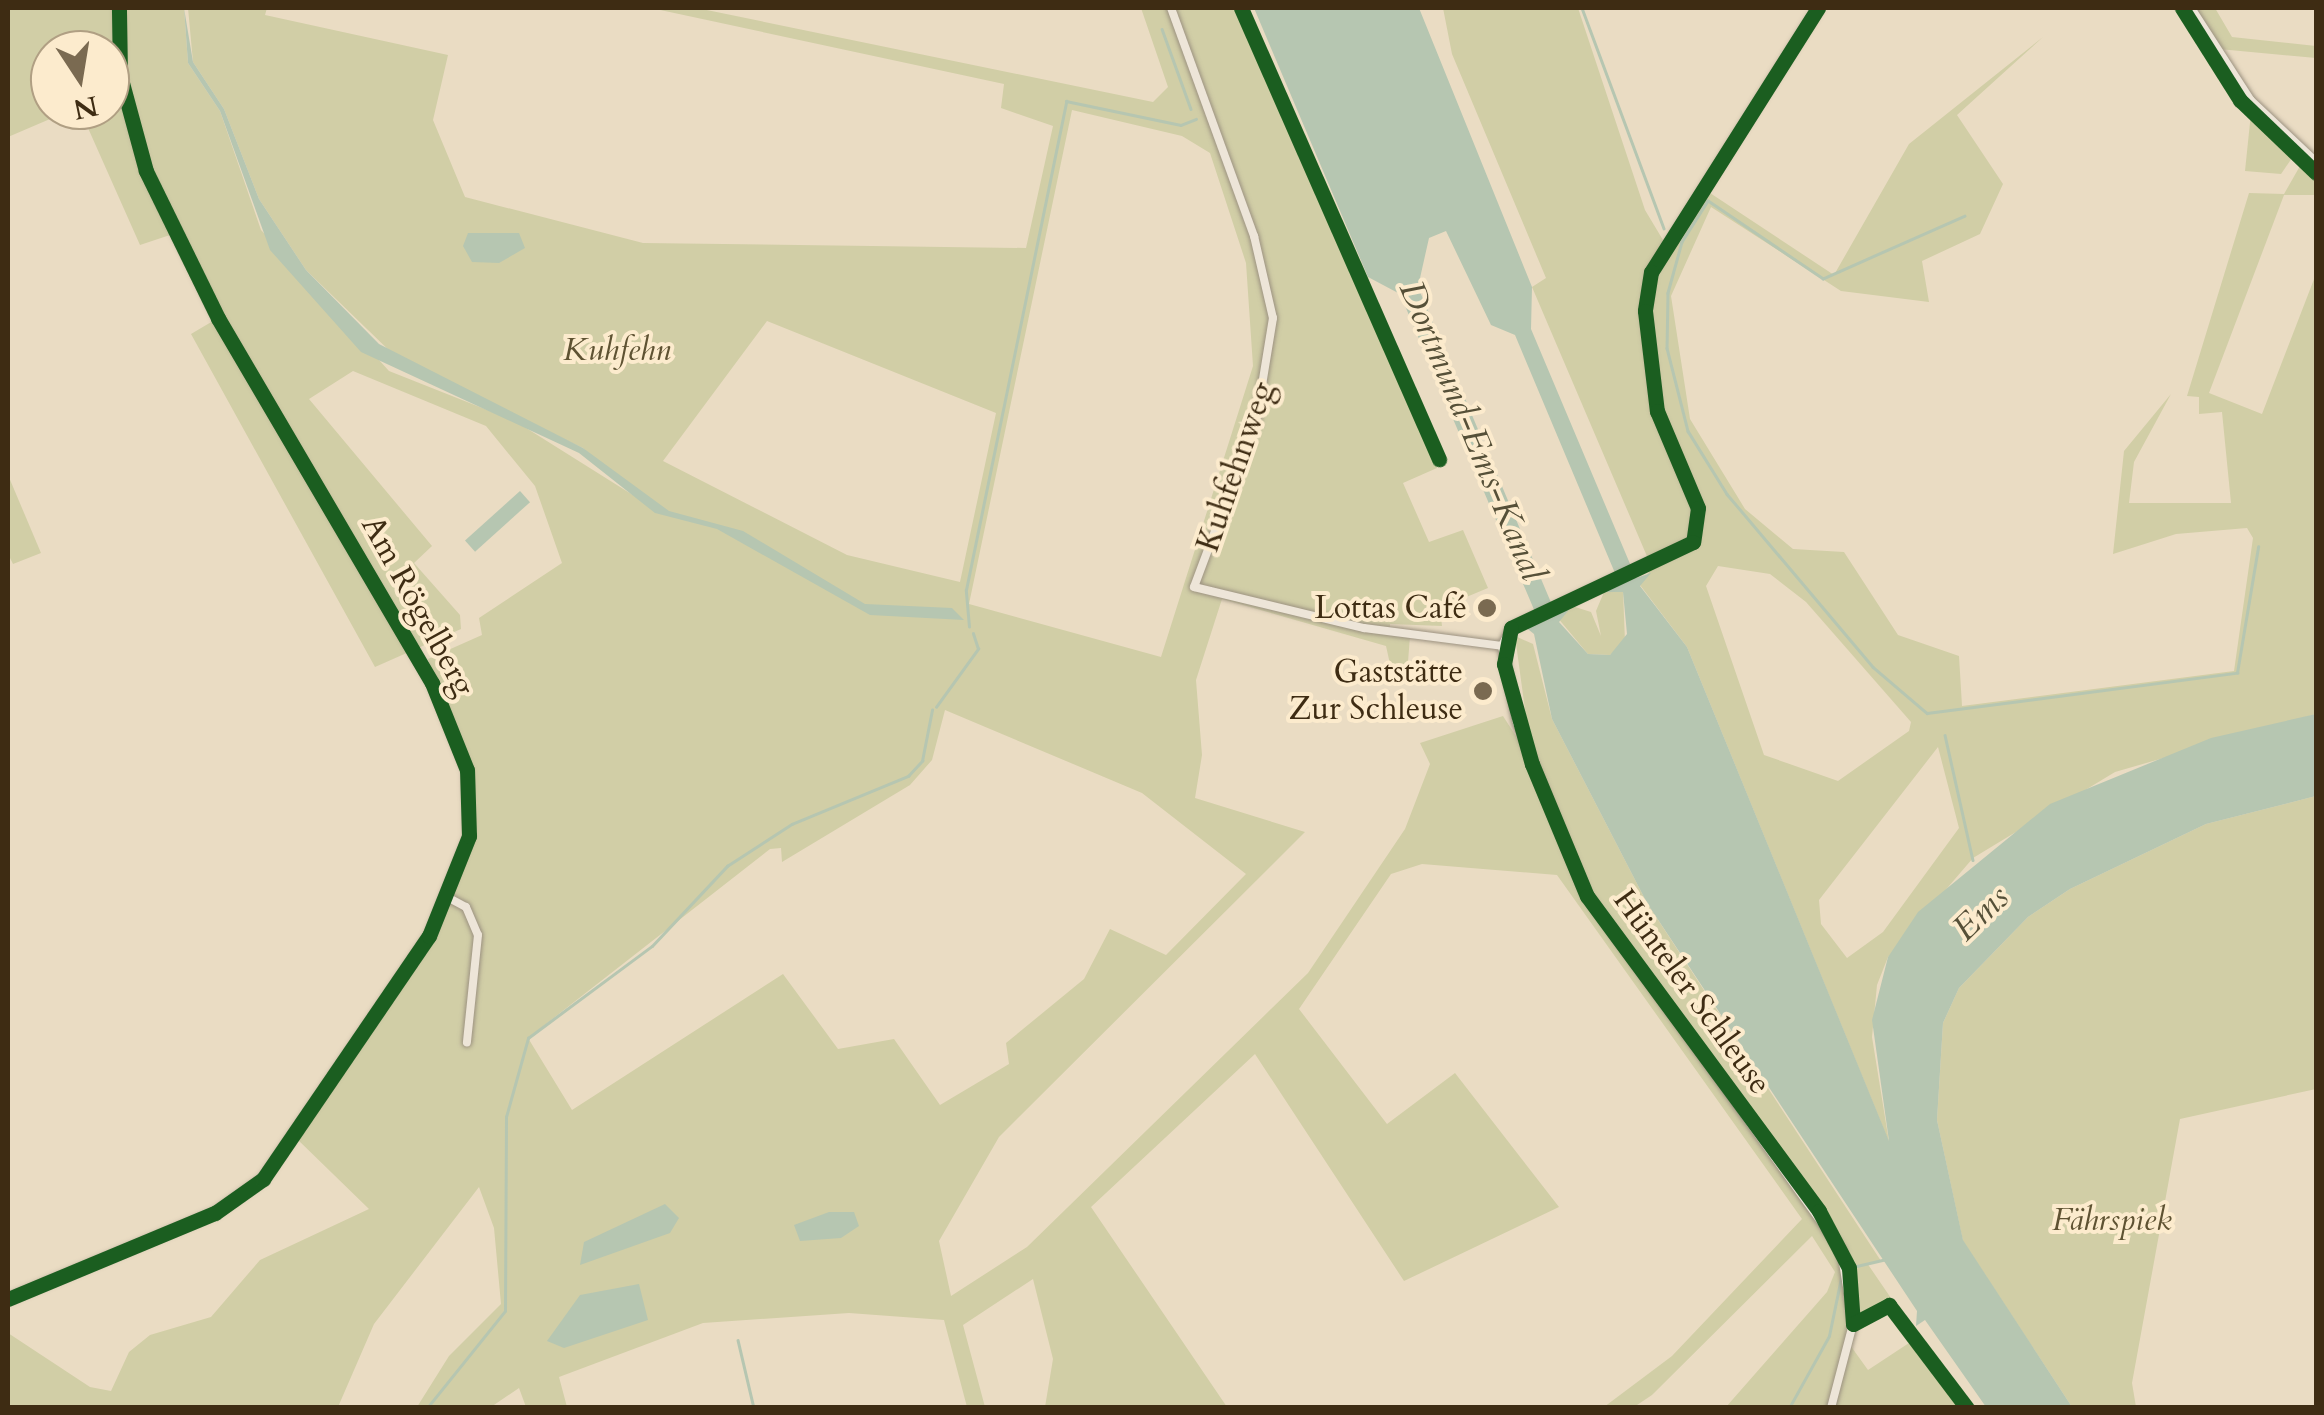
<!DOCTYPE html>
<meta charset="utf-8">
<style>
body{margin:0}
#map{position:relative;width:2324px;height:1415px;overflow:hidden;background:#eadcc3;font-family:Cardo,serif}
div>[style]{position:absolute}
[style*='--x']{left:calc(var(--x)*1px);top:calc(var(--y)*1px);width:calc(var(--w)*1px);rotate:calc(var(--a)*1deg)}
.green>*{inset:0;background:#d1cea6}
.water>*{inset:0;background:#b6c6b1;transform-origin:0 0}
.stream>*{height:2.5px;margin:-1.25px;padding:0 1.25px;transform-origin:1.25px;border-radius:1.25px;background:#b6c6b1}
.roads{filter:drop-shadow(0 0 2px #9c9281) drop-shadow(0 0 2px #9c9281)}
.street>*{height:8px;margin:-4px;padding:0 4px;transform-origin:4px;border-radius:4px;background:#ede5d8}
.secondary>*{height:10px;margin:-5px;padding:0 5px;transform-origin:5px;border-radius:5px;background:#ede5d8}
.cycleway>*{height:15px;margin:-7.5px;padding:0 7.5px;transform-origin:7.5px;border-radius:7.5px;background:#1b5e20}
.dots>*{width:28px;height:28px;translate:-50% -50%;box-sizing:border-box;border:5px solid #fcebcd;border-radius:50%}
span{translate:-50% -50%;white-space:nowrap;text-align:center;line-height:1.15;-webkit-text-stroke:8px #fcebcd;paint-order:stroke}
.park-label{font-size:32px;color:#5e5232;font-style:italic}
.street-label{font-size:32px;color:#3e2c13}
.poi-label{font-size:32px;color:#3e2c13}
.right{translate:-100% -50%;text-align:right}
.water-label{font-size:35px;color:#565038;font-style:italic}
.frame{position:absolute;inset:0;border:10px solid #3e2c13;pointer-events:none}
.north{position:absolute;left:30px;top:30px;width:100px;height:100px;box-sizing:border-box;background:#fcebcd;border:2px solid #b09f83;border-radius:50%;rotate:168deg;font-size:28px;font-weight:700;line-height:40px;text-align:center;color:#3e2c13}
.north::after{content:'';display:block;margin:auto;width:35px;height:45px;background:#7a6a51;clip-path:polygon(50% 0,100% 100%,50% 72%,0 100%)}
</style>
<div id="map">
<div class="green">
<div style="clip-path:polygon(evenodd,8px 8px,184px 8px,188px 63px,220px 111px,261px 230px,389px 371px,515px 421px,636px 497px,583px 448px,399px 360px,306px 270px,259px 199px,224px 109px,193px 62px,188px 8px,267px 8px,265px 15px,448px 55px,433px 120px,465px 197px,643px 243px,1026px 248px,1053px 126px,1001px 108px,1004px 84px,651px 8px,697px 8px,1153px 102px,1168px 87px,1141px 8px,1235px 8px,1437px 468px,1403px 483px,1429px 542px,1463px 530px,1488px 588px,1440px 608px,1442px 626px,1390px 624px,1390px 635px,1410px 636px,1407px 675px,1394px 682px,1386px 646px,1222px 599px,1196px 680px,1202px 755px,1195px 798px,1305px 832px,999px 1137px,939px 1241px,951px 1296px,1027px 1247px,1308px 973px,1405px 829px,1430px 764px,1420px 743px,1503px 716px,1532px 761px,1515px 636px,1533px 644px,1552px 719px,1647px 903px,1881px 1261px,1867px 1263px,1895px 1304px,1853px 1324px,1850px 1345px,1868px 1370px,1909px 1343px,1959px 1407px,1726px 1407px,1827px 1292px,1835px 1272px,1812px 1236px,1652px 1395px,1634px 1407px,1604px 1407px,1672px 1356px,1802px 1219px,1557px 875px,1422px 864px,1391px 874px,1299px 1009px,1387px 1124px,1455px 1073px,1559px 1207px,1404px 1281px,1255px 1054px,1091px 1207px,1227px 1407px,1045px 1407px,1053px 1359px,1033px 1279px,963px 1325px,985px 1407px,967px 1407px,944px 1320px,849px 1313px,703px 1323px,559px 1377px,567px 1407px,526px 1407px,519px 1388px,491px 1407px,417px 1407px,449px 1356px,501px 1304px,494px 1228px,479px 1187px,374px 1324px,338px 1407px,8px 1407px,8px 1333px,90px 1387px,111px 1391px,129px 1352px,150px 1335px,211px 1317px,260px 1260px,369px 1209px,296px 1138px,460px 875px,470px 803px,428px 659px,482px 635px,479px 618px,562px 563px,535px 486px,486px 426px,353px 371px,309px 399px,432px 546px,414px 563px,460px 615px,461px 629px,375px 667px,191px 334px,218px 318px,176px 233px,140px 245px,80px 110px,110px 110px,110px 50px,50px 50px,50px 110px,71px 110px,8px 137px,8px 8px,1072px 110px,1182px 136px,1210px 153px,1246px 263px,1253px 366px,1161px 657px,969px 604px,1072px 110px,8px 8px,767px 321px,996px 413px,960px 582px,847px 555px,663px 461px,767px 321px,8px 8px,945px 710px,1142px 793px,1246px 874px,1166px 955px,1110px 929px,1084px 979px,1006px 1043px,1009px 1064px,940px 1105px,894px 1039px,838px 1049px,783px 974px,572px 1110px,528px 1038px,770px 849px,781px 848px,782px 862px,910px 785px,932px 760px,945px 710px)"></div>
<div style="clip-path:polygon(evenodd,1443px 8px,1578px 8px,1645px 210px,1666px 245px,1681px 242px,1707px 191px,1834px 275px,1909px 144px,2043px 37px,1957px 115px,2003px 184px,1980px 234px,1922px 261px,1929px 302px,1841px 291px,1711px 207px,1671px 296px,1690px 419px,1745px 509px,1793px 549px,1844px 552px,1898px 635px,1959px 656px,1962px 706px,2234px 671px,2253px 538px,2247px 528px,2176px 534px,2113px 554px,2124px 451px,2171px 394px,2134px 462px,2129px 503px,2231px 503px,2222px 412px,2199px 414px,2199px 397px,2187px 396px,2249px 193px,2284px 194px,2300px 166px,2316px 178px,2316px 195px,2284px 195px,2209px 393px,2262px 414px,2316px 274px,2316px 714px,2115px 772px,1973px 858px,1888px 957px,1877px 985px,1872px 1037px,1889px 1142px,1687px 647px,1640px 585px,1652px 568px,1532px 287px,1546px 278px,1452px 54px,1443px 8px,1718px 566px,1770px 574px,1806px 602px,1911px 722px,1909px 731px,1838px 781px,1764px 755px,1706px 586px,1718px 566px,1443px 8px,1938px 747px,1959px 828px,1883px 932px,1847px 958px,1821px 924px,1819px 900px,1938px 747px)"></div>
<div style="clip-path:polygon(2196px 8px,2215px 8px,2232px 37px,2316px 46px,2316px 58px,2219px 49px)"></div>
<div style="clip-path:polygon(2251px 113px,2294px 155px,2281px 174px,2245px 171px)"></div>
<div style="clip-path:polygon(8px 475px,41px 553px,13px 564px,8px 554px)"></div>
<div style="clip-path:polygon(1623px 591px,1625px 642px,1610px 655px,1588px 654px,1557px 617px,1572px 606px,1591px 612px,1601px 636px,1596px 611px,1604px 592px)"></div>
<div style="clip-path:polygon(2316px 796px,2316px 1089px,2180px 1119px,2132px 1383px,2136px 1407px,2072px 1407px,1963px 1241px,1937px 1120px,1943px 1023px,1959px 988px,2028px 917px,2070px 889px,2206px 824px)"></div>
</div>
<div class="water">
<div style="clip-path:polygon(184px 8px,193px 62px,224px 109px,259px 199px,306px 270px,379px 344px,583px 448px,669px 511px,743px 531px,865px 604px,952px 608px,964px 620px,870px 615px,717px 529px,655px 513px,579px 453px,361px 352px,270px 250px,220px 111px,188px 63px)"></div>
<div style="clip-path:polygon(evenodd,1254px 8px,1419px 8px,1532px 287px,1531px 329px,1636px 578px,1651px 573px,1640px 586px,1687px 647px,1889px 1141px,1872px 1020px,1888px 957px,1918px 912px,2050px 804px,2211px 738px,2316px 714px,2316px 796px,2206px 824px,2070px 889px,2028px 917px,1959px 988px,1943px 1023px,1937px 1120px,1963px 1240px,2072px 1407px,1986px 1407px,1925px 1320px,1916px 1326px,1917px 1311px,1647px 903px,1552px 719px,1534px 634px,1524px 626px,1538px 619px,1400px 294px,1368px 277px,1254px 8px,1446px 231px,1491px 325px,1515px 335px,1620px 585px,1604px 592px,1623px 592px,1627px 634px,1610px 655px,1588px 654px,1559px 622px,1572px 606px,1555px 612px,1418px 287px,1429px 238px,1446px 231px)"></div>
<div style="clip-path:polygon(519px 233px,525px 248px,499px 263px,472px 262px,463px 246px,468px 233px)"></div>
<div style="left:520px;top:491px;width:15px;height:74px;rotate:48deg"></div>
<div style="clip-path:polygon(665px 1204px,679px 1218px,670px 1233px,580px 1265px,584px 1242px)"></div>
<div style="clip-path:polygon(829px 1212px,854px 1212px,859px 1226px,841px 1238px,800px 1241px,794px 1225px)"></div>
<div style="clip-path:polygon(639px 1284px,648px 1320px,564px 1348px,547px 1341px,580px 1295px)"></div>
</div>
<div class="stream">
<div style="--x:1582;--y:8;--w:235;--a:69.6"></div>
<div style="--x:1162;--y:29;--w:85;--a:70.1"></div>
<div style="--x:1965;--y:216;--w:155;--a:156.1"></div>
<div style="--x:1823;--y:279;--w:139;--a:-145.9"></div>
<div style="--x:1708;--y:201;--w:49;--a:122.4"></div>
<div style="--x:1682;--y:242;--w:53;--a:105.4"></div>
<div style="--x:1668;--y:293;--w:55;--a:91"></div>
<div style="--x:1667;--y:348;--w:86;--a:75.8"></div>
<div style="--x:1688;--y:431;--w:74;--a:58.2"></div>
<div style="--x:1727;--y:494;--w:226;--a:49.8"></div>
<div style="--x:1873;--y:667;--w:71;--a:40.4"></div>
<div style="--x:1927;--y:713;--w:313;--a:-7.4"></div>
<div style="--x:2237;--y:673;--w:128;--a:-80.5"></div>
<div style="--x:969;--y:627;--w:37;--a:-95"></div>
<div style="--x:966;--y:590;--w:499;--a:-78.4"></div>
<div style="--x:1066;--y:101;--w:117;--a:11.8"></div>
<div style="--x:1181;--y:125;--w:16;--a:-22"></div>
<div style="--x:936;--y:707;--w:72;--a:-54.1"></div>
<div style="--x:978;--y:649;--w:16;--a:-108"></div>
<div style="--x:1945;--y:735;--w:128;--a:77.4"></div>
<div style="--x:1848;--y:1268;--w:37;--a:-13"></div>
<div style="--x:738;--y:1340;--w:70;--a:76.8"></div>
<div style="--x:427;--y:1408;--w:124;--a:-51.2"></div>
<div style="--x:505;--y:1311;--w:194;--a:-89.7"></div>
<div style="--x:506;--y:1117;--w:82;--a:-74.4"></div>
<div style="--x:528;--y:1038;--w:154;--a:-36.6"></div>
<div style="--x:652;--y:946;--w:110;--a:-46.8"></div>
<div style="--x:727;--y:866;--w:77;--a:-32.9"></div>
<div style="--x:792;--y:824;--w:126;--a:-22.5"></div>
<div style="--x:908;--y:776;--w:21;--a:-47"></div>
<div style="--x:922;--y:761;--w:52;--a:-78.9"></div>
<div style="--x:1789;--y:1408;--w:82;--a:-60.9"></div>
<div style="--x:1829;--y:1336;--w:64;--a:-78.3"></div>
</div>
<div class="roads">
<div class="street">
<div style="--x:1171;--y:8;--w:243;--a:70"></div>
<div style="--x:1254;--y:236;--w:84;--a:77"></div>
<div style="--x:1273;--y:318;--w:105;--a:99.3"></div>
<div style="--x:1256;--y:422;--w:176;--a:110.6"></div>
<div style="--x:1194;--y:587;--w:175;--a:13.6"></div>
<div style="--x:1364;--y:628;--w:139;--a:7.4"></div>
<div style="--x:1818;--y:8;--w:312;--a:122.3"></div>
<div style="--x:1651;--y:272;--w:39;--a:99"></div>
<div style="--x:1645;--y:311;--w:101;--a:83.2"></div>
<div style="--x:1657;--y:411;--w:105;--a:67.1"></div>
<div style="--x:1698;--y:508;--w:34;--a:98"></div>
<div style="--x:1693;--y:542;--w:201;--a:154.7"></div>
<div style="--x:1511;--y:628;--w:20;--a:117"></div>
<div style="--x:1502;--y:646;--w:78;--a:79"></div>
<div style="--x:1517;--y:723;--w:187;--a:68"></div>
<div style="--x:1587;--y:896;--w:436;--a:54.3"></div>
<div style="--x:1841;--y:1250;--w:75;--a:80.8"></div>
<div style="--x:1853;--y:1324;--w:87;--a:104.7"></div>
<div style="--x:449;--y:898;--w:19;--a:28"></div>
<div style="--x:466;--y:907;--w:30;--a:67"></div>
<div style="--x:478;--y:935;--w:108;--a:95.9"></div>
<div style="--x:8;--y:1299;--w:224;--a:-22.6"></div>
<div style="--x:215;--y:1213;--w:59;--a:-35.3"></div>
<div style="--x:263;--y:1179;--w:294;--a:-55.7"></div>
<div style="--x:429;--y:936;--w:108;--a:-68.2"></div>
<div style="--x:469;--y:836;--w:66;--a:-91.7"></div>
<div style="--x:467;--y:770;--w:94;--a:-111.9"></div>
<div style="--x:432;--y:683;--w:423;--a:-120.4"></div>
<div style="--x:218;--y:318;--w:164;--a:-116.1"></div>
<div style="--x:146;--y:171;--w:99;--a:-105.2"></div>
<div style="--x:120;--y:75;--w:67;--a:-90.9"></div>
</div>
<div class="secondary">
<div style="--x:2190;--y:8;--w:111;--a:57.2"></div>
<div style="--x:2250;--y:101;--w:91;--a:43.2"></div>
</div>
</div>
<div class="cycleway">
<div style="--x:1241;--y:8;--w:493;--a:66.3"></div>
<div style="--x:1818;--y:8;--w:312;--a:122.3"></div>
<div style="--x:1651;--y:272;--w:39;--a:99"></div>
<div style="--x:1645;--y:311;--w:101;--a:83.2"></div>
<div style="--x:1657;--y:411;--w:105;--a:67.1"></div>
<div style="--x:1698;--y:508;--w:34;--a:98"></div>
<div style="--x:1693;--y:542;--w:201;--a:154.7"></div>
<div style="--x:1511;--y:628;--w:37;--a:101"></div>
<div style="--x:1504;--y:664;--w:104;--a:74.4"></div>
<div style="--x:1532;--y:764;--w:143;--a:67.4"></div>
<div style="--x:1587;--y:896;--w:391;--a:53.6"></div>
<div style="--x:1819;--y:1211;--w:64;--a:62.2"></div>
<div style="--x:1849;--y:1268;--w:56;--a:85.9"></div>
<div style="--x:1853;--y:1324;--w:41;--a:-27.8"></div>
<div style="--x:1889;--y:1305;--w:129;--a:52.9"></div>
<div style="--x:2182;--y:8;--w:109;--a:57.8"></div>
<div style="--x:2240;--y:100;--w:105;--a:43.8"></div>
<div style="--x:8;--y:1299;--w:224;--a:-22.6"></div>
<div style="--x:215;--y:1213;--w:59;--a:-35.3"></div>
<div style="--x:263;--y:1179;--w:294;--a:-55.7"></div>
<div style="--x:429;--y:936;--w:108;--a:-68.2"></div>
<div style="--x:469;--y:836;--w:66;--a:-91.7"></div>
<div style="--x:467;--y:770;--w:94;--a:-111.9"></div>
<div style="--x:432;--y:683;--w:423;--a:-120.4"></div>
<div style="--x:218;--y:318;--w:164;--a:-116.1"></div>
<div style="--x:146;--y:171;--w:99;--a:-105.2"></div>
<div style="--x:120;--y:75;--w:67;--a:-90.9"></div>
</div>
<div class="dots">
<div style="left:1487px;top:608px;background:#7a6a51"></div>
<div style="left:1483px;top:691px;background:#7a6a51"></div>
</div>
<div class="park-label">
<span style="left:617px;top:350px">Kuhfehn</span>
<span style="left:2112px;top:1220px">Fährspiek</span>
</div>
<div class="street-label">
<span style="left:1236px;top:467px;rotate:-71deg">Kuhfehnweg</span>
<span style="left:418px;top:606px;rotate:61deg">Am Rögelberg</span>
<span style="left:1692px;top:992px;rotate:54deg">Hünteler Schleuse</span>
</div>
<div class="poi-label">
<span class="right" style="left:1467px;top:608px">Lottas Café</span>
<span class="right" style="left:1463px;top:691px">Gaststätte<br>Zur Schleuse</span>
</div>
<div class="water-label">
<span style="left:1472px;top:431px;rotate:67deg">Dortmund-Ems-Kanal</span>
<span style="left:1981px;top:913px;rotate:-44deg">Ems</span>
</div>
<div class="frame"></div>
<div class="north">N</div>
</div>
